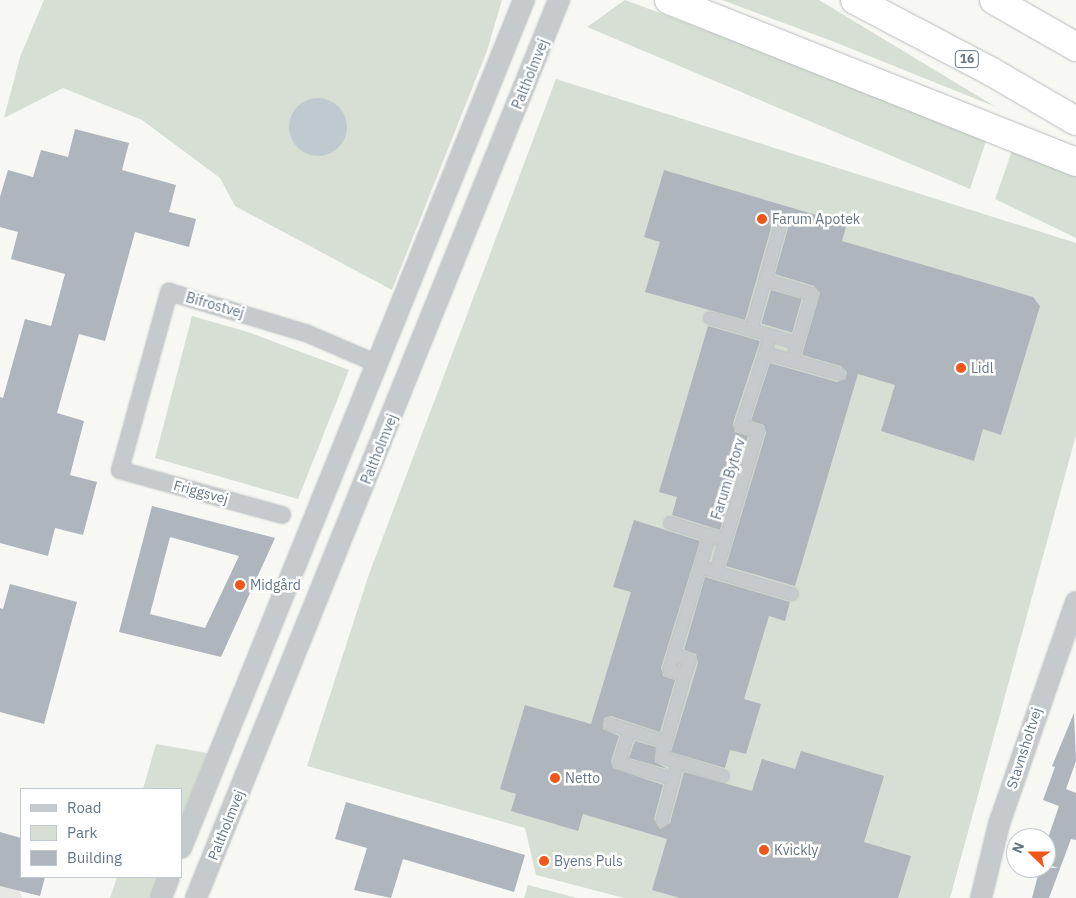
<!DOCTYPE html>
<meta charset="utf-8">
<style>
body{margin:0}
#map{position:relative;width:1076px;height:898px;overflow:hidden;background:#f7f7f3;font-family:"IBM Plex Sans",sans-serif}
div>[style]{position:absolute}
[style*='--x']{left:calc(var(--x)*1px);top:calc(var(--y)*1px);width:calc(var(--w)*1px);rotate:calc(var(--a)*1deg)}
.built>*{inset:0;background:#e7e8e6}
.green>*{inset:0;background:#d7dfd4}
.water>*{inset:0;background:#bfcad0}
.round{border-radius:50%}
.building>*{inset:0;background:#aeb5bc;transform-origin:0 0}
.roads{filter:drop-shadow(0 0 1px #b8bcbf) drop-shadow(0 0 1px #b8bcbf)}
.pedestrian>*{height:12px;margin:-6px;padding:0 6px;transform-origin:6px;border-radius:6px;background:#c6cacd}
.minor>*{height:16px;margin:-8px;padding:0 8px;transform-origin:8px;border-radius:8px;background:#c6cacd}
.tertiary>*{height:20px;margin:-10px;padding:0 10px;transform-origin:10px;border-radius:10px;background:#c6cacd}
.motorway>*{height:28px;margin:-14px;padding:0 14px;transform-origin:14px;border-radius:14px;background:#fff}
.dots>*{width:14px;height:14px;translate:-50% -50%;box-sizing:border-box;border:2px solid #fff;border-radius:50%}
span{translate:-50% -50%;white-space:nowrap;text-align:center;line-height:1.15;-webkit-text-stroke:5px #fff;paint-order:stroke}
.shield-label span{padding:1px 4px;background:#fff;border:1px solid;border-radius:4px;-webkit-text-stroke-width:0}
.shield-label{font-size:12px;color:#637587;font-weight:700}
.street-label{font-size:14px;color:#637587}
.poi-label{font-size:14px;color:#637587}
.left{translate:0 -50%;text-align:left}
.legend{position:absolute;left:20px;top:788px;width:162px;height:90px;box-sizing:border-box;background:#fff;border:1px solid #c1c8cf;margin:0;padding:6px 9px;list-style:none;font-size:15px;color:#637587}
.legend li{display:flex;align-items:center;gap:10px;height:25px}
.legend b{width:25px;border:1px solid #c1c8cf}
.north{position:absolute;left:1006px;top:828px;width:50px;height:50px;box-sizing:border-box;background:#fff;border:1px solid #c1c8cf;border-radius:50%;rotate:292deg;font-size:14px;font-weight:700;line-height:20px;text-align:center;color:#637587}
.north::after{content:'';display:block;margin:auto;width:18px;height:22px;background:#f15618;clip-path:polygon(50% 0,100% 100%,50% 72%,0 100%)}
</style>
<div id="map">
<div class="built">
<div style="clip-path:polygon(0 886px,19px 890px,22px 898px,0 898px)"></div>
</div>
<div class="green">
<div style="clip-path:polygon(44px 0,502px 0,487px 51px,392px 290px,235px 206px,220px 178px,142px 120px,63px 88px,4px 118px,20px 57px)"></div>
<div style="clip-path:polygon(625px 0,988px 135px,970px 189px,587px 27px)"></div>
<div style="clip-path:polygon(722px 0,819px 0,996px 107px,832px 41px)"></div>
<div style="clip-path:polygon(556px 79px,1076px 243px,1076px 435px,950px 898px,624px 898px,536px 875px,525px 828px,307px 766px,369px 574px)"></div>
<div style="clip-path:polygon(1014px 145px,1076px 174px,1076px 238px,995px 199px)"></div>
<div style="clip-path:polygon(192px 316px,248px 332px,349px 370px,298px 499px,155px 458px)"></div>
<div style="clip-path:polygon(156px 744px,208px 753px,181px 820px,181px 789px,143px 789px)"></div>
<div style="clip-path:polygon(117px 877px,159px 877px,150px 898px,110px 898px)"></div>
<div style="clip-path:polygon(528px 885px,577px 898px,524px 898px)"></div>
</div>
<div class="water">
<div class="round" style="left:289px;top:98px;width:58px;height:58px"></div>
</div>
<div class="building">
<div style="clip-path:polygon(75px 129px,129px 143px,122px 170px,176px 185px,169px 212px,196px 219px,189px 247px,135px 232px,105px 341px,79px 334px,57px 413px,84px 421px,70px 475px,97px 482px,83px 535px,55px 528px,48px 556px,0 543px,0 397px,3px 398px,25px 319px,51px 326px,65px 274px,11px 259px,18px 232px,0 227px,0 197px,8px 170px,33px 177px,41px 150px,68px 157px)"></div>
<div style="clip-path:polygon(664px 170px,847px 224px,842px 241px,1033px 297px,1040px 306px,1001px 435px,983px 429px,974px 461px,881px 431px,895px 385px,858px 374px,795px 586px,726px 566px,766px 433px,764px 425px,751px 421px,770px 363px,837px 382px,845px 379px,847px 372px,841px 366px,802px 355px,820px 293px,814px 286px,775px 274px,789px 225px,784px 215px,773px 221px,745px 320px,645px 292px,660px 242px,644px 237px)"></div>
<div style="left:771px;top:290px;width:32px;height:35px;rotate:16deg"></div>
<div style="clip-path:polygon(708px 326px,760px 341px,733px 423px,735px 432px,748px 436px,720px 530px,672px 515px,677px 497px,659px 492px)"></div>
<div style="clip-path:polygon(evenodd,152px 506px,275px 538px,221px 657px,119px 632px,152px 506px,170px 537px,239px 556px,205px 628px,150px 614px,170px 537px)"></div>
<div style="clip-path:polygon(634px 520px,700px 541px,661px 668px,663px 676px,675px 680px,660px 732px,611px 716px,604px 718px,603px 729px,619px 736px,611px 761px,613px 768px,663px 785px,654px 819px,660px 829px,670px 823px,684px 772px,752px 791px,762px 759px,795px 769px,801px 751px,884px 776px,864px 842px,911px 856px,898px 898px,680px 898px,652px 890px,667px 839px,583px 814px,578px 831px,511px 811px,516px 794px,500px 789px,525px 705px,591px 724px,631px 592px,613px 587px)"></div>
<div style="clip-path:polygon(705px 577px,790px 602px,785px 621px,769px 616px,744px 699px,761px 704px,746px 754px,730px 750px,725px 768px,671px 752px,698px 663px,696px 654px,684px 650px)"></div>
<div style="clip-path:polygon(10px 584px,77px 602px,44px 724px,0 712px,0 608px,3px 609px)"></div>
<div style="clip-path:polygon(1074px 713px,1076px 761px,1066px 789px,1076px 793px,1076px 840px,1071px 839px,1049px 898px,1032px 898px,1040px 868px,1058px 868px,1046px 864px,1046px 844px,1059px 806px,1043px 800px,1055px 767px,1052px 766px)"></div>
<div style="clip-path:polygon(635px 741px,656px 747px,655px 762px,668px 769px,629px 758px)"></div>
<div style="clip-path:polygon(346px 802px,525px 855px,514px 892px,403px 859px,391px 898px,354px 890px,367px 848px,335px 839px)"></div>
<div style="clip-path:polygon(0 832px,21px 838px,21px 877px,45px 877px,40px 896px,0 886px)"></div>
</div>
<div class="roads">
<div class="pedestrian">
<div style="--x:765;--y:280;--w:49;--a:16.6"></div>
<div style="--x:812;--y:294;--w:70;--a:106.6"></div>
<div style="--x:710;--y:318;--w:43;--a:16.3"></div>
<div style="--x:751;--y:330;--w:111;--a:-74.3"></div>
<div style="--x:751;--y:330;--w:20;--a:15"></div>
<div style="--x:770;--y:335;--w:19;--a:106"></div>
<div style="--x:770;--y:335;--w:28;--a:17"></div>
<div style="--x:670;--y:523;--w:58;--a:17.2"></div>
<div style="--x:700;--y:567;--w:34;--a:-73"></div>
<div style="--x:716;--y:572;--w:79;--a:16.1"></div>
<div style="--x:674;--y:655;--w:17;--a:17"></div>
<div style="--x:690;--y:660;--w:16;--a:108"></div>
<div style="--x:609;--y:724;--w:60;--a:17.5"></div>
<div style="--x:666;--y:742;--w:70;--a:-74.2"></div>
<div style="--x:685;--y:675;--w:17;--a:-163"></div>
<div style="--x:669;--y:670;--w:108;--a:-73.2"></div>
<div style="--x:700;--y:567;--w:17;--a:17"></div>
<div style="--x:716;--y:572;--w:147;--a:-73.4"></div>
<div style="--x:758;--y:431;--w:18;--a:-164"></div>
<div style="--x:741;--y:426;--w:77;--a:-71.8"></div>
<div style="--x:765;--y:353;--w:77;--a:15.8"></div>
<div style="--x:629;--y:731;--w:34;--a:107"></div>
<div style="--x:619;--y:763;--w:56;--a:16.5"></div>
<div style="--x:666;--y:742;--w:16;--a:108"></div>
<div style="--x:661;--y:757;--w:18;--a:16"></div>
<div style="--x:662;--y:821;--w:61;--a:-74.8"></div>
<div style="--x:678;--y:762;--w:47;--a:17.3"></div>
</div>
<div class="minor">
<div style="--x:282;--y:515;--w:168;--a:-164.5"></div>
<div style="--x:120;--y:470;--w:185;--a:-74.6"></div>
<div style="--x:169;--y:292;--w:143;--a:16.7"></div>
<div style="--x:306;--y:333;--w:78;--a:23.3"></div>
</div>
<div class="tertiary">
<div style="--x:181;--y:848;--w:915;--a:-67.98"></div>
<div style="--x:161;--y:898;--w:22;--a:-69"></div>
<div style="--x:196;--y:898;--w:969;--a:-67.99"></div>
<div style="--x:981;--y:898;--w:76;--a:-76.3"></div>
<div style="--x:999;--y:824;--w:235;--a:-70.9"></div>
</div>
<div class="motorway">
<div style="--x:669;--y:0;--w:438;--a:21.7"></div>
<div style="--x:855;--y:0;--w:155;--a:27.7"></div>
<div style="--x:992;--y:72;--w:97;--a:30.3"></div>
<div style="--x:994;--y:0;--w:95;--a:29.8"></div>
</div>
</div>
<div class="dots">
<div style="left:762px;top:219px;background:#f15618"></div>
<div style="left:961px;top:368px;background:#f15618"></div>
<div style="left:240px;top:585px;background:#f15618"></div>
<div style="left:555px;top:778px;background:#f15618"></div>
<div style="left:764px;top:850px;background:#f15618"></div>
<div style="left:544px;top:861px;background:#f15618"></div>
</div>
<div class="shield-label">
<span style="left:967px;top:59px">16</span>
</div>
<div class="street-label">
<span style="left:530px;top:74px;rotate:-68deg">Paltholmvej</span>
<span style="left:215px;top:305px;rotate:16deg">Bifrostvej</span>
<span style="left:379px;top:449px;rotate:-68deg">Paltholmvej</span>
<span style="left:728px;top:479px;rotate:-73deg">Farum Bytorv</span>
<span style="left:201px;top:492px;rotate:15deg">Friggsvej</span>
<span style="left:1024px;top:748px;rotate:-72deg">Stavnsholtvej</span>
<span style="left:226px;top:825px;rotate:-68deg">Paltholmvej</span>
</div>
<div class="poi-label">
<span class="left" style="left:772px;top:219px">Farum Apotek</span>
<span class="left" style="left:971px;top:368px">Lidl</span>
<span class="left" style="left:250px;top:585px">Midgård</span>
<span class="left" style="left:565px;top:778px">Netto</span>
<span class="left" style="left:774px;top:850px">Kvickly</span>
<span class="left" style="left:554px;top:861px">Byens Puls</span>
</div>
<ul class="legend">
<li><b style="height:6px;background:#c6cacd"></b>Road</li>
<li><b style="height:14px;background:#d7dfd4"></b>Park</li>
<li><b style="height:14px;background:#aeb5bc"></b>Building</li>
</ul>
<div class="north">N</div>
</div>
